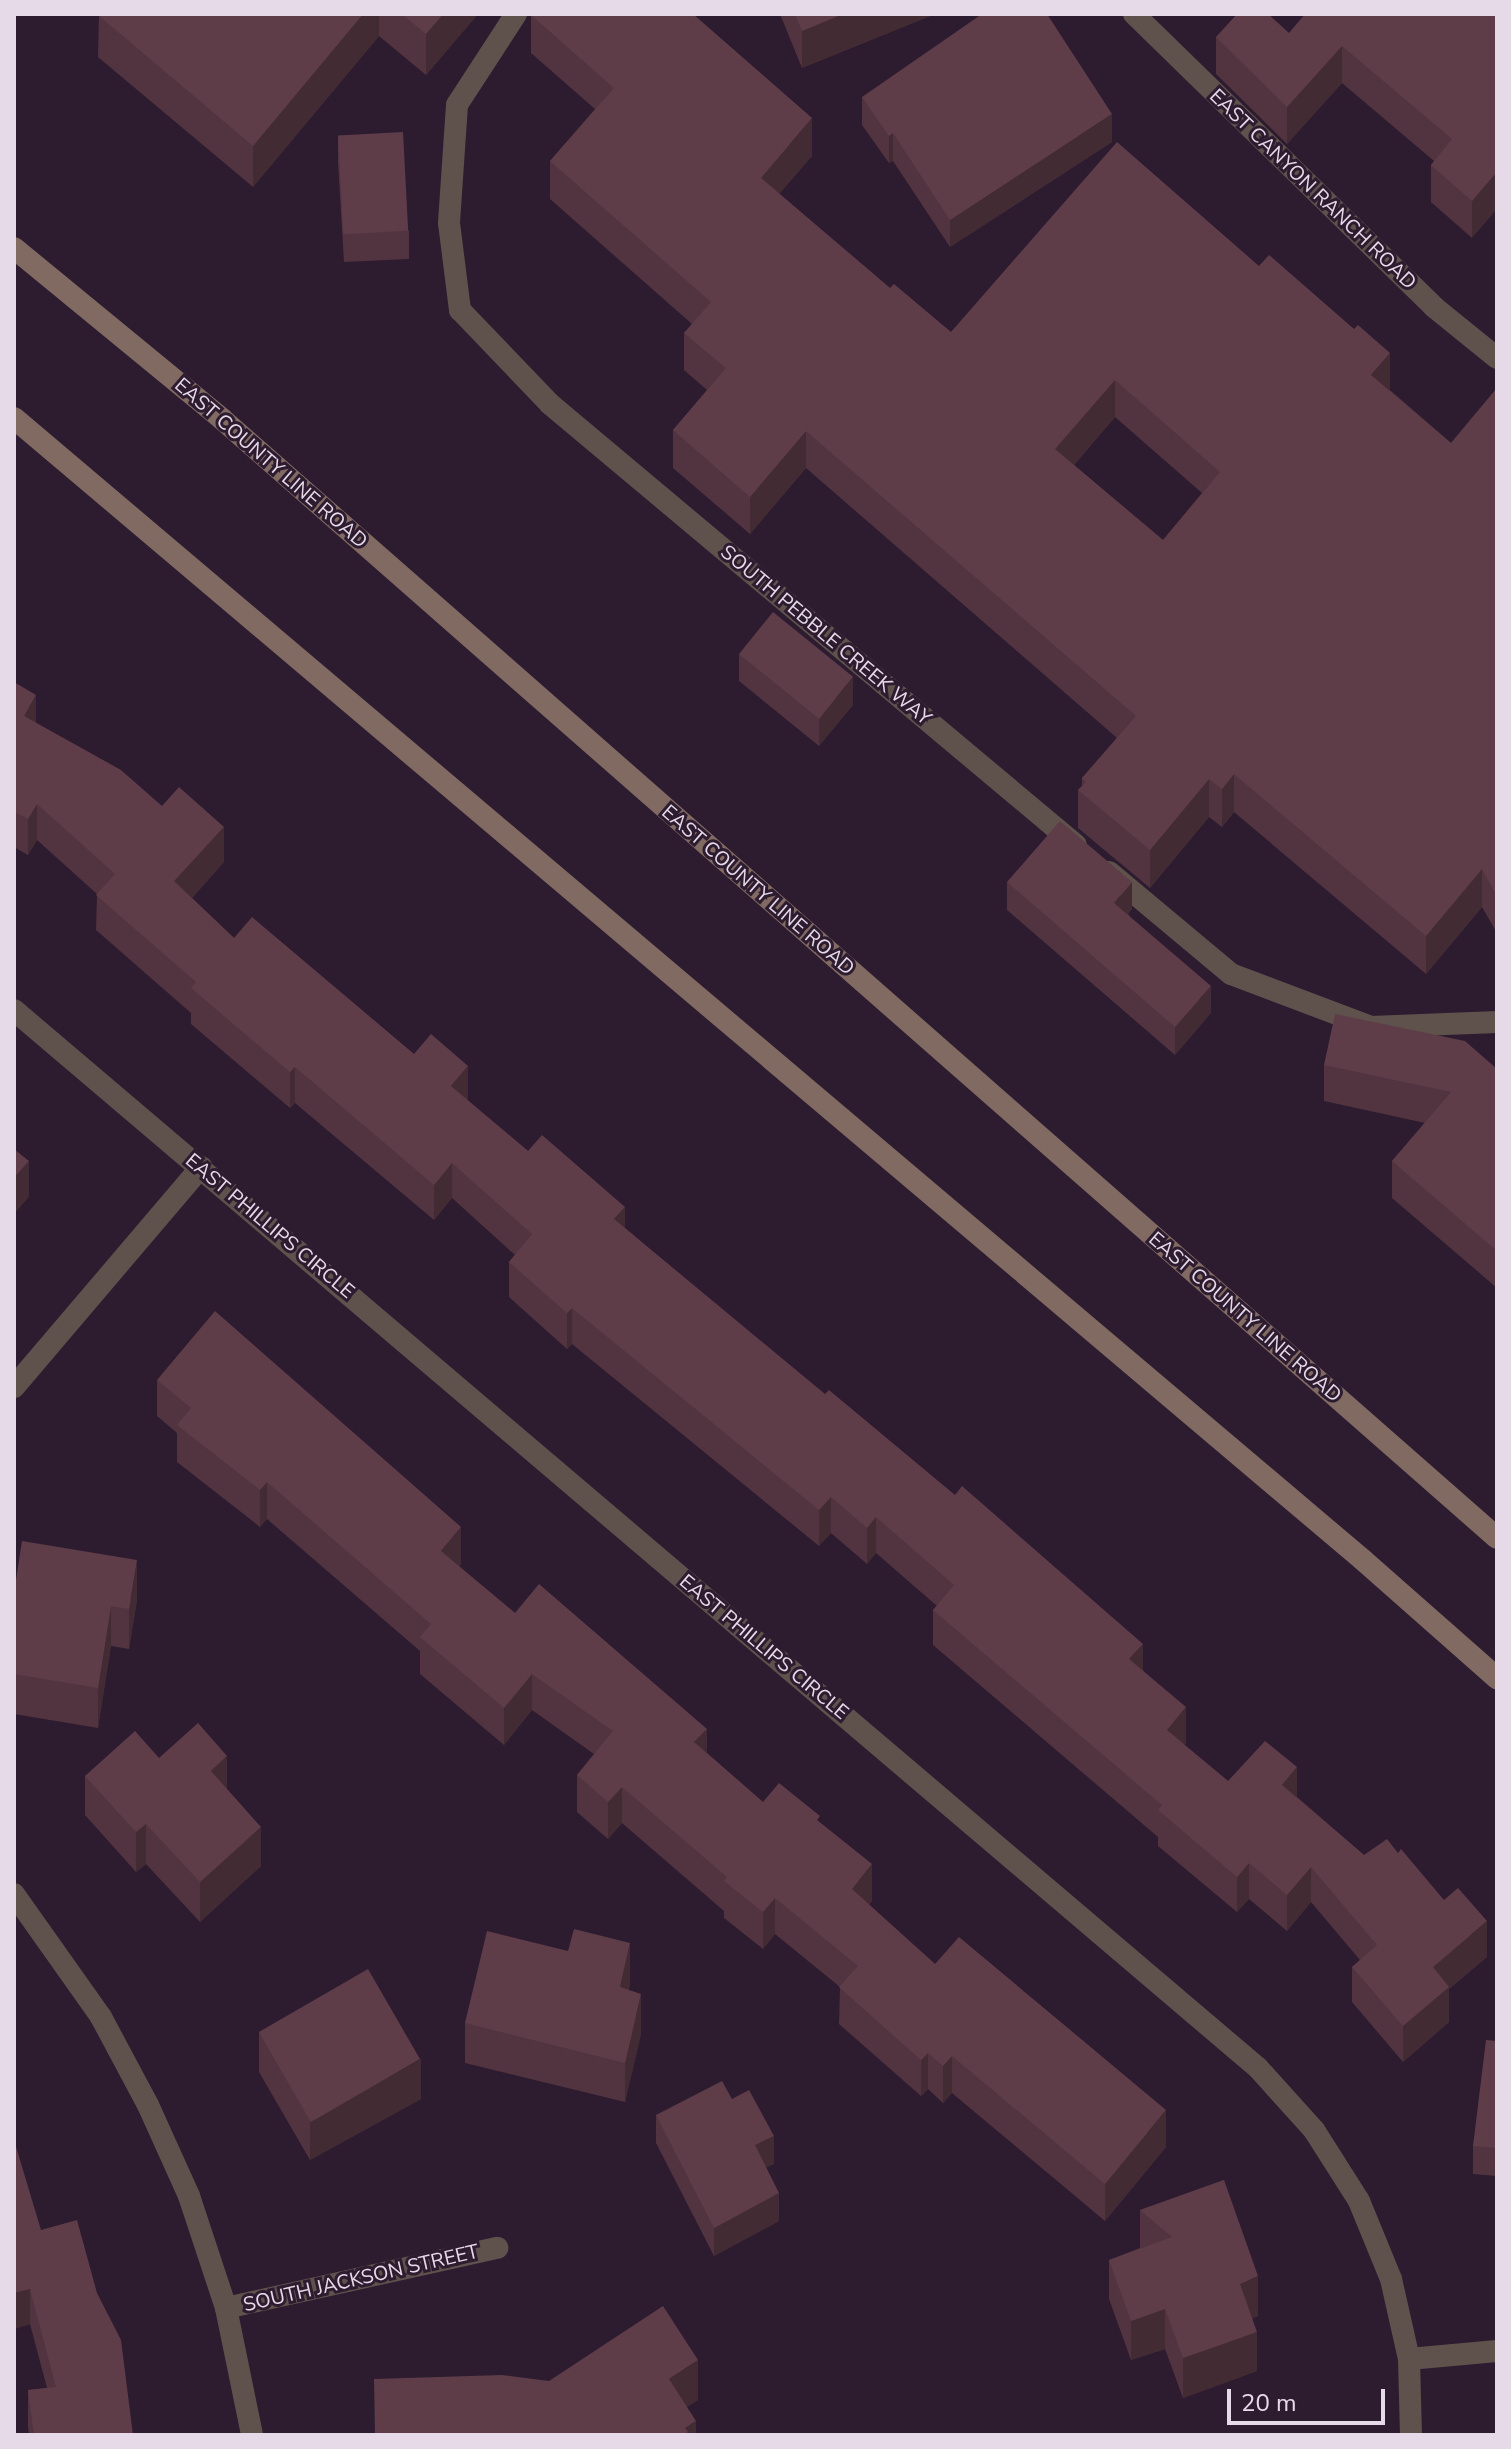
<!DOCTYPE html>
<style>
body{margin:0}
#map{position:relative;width:1511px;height:2449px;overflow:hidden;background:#2d1b30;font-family:"Nunito Sans",sans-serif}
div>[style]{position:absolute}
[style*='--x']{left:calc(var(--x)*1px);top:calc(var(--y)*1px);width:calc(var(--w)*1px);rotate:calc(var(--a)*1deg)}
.service>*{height:22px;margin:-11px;padding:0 11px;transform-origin:11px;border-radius:11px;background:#5f514c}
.minor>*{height:22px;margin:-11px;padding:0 11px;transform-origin:11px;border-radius:11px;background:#5f514c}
.secondary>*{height:22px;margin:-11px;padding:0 11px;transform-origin:11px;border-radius:11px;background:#806a62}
.wall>*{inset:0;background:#51343f}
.shaded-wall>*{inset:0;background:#422b33}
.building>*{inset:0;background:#5e3d49;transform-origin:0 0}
span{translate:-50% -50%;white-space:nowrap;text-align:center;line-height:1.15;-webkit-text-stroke:6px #2d1b30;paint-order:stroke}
.street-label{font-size:20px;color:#e6dae8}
.frame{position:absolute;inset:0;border:16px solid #e6dae8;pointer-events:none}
.scale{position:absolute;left:1227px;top:2389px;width:158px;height:36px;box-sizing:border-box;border:4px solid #e6dae8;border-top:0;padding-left:10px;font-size:24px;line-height:28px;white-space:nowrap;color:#e6dae8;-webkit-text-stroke:6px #2d1b30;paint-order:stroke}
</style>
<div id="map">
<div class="service">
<div style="--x:516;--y:14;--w:108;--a:123"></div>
<div style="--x:457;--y:105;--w:118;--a:93.9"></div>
<div style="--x:449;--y:223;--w:88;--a:82.8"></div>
<div style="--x:460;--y:310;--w:130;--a:46.2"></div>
<div style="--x:550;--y:404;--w:686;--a:39.98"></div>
<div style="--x:1134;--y:14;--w:419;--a:44.3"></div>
<div style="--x:1434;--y:307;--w:81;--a:39"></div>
<div style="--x:1109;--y:872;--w:159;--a:39.9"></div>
<div style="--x:1231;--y:974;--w:150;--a:20.7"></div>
<div style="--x:1371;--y:1027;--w:126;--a:-2.3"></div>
</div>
<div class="minor">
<div style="--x:14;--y:1010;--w:1633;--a:40.38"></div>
<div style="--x:1258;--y:2068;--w:84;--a:47.9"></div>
<div style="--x:1314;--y:2130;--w:84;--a:57.6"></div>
<div style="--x:1359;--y:2201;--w:84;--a:67.7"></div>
<div style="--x:1391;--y:2279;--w:82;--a:77.3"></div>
<div style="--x:1409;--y:2359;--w:76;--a:88.5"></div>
<div style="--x:14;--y:1387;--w:289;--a:-49.6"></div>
<div style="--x:14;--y:1894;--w:151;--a:54.7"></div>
<div style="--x:101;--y:2017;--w:100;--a:61.9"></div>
<div style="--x:148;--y:2105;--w:100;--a:65.7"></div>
<div style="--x:189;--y:2196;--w:118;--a:71.7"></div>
<div style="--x:226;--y:2308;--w:130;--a:78.4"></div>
<div style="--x:226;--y:2308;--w:278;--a:-12.5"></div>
<div style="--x:1409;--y:2359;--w:88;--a:-5.2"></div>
</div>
<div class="secondary">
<div style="--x:14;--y:248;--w:269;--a:39.4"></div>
<div style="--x:222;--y:419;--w:1696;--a:41.27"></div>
<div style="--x:14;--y:418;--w:1767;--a:40.25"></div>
<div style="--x:1363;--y:1560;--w:179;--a:41.4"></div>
</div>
<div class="wall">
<div style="clip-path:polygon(99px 14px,478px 14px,426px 75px,379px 36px,253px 187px,98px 57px)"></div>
<div style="clip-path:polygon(780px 14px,935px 14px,802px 68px)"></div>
<div style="clip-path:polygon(1497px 14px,1472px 238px,1431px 202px,1431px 165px,1434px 161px,1342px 83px,1287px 144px,1216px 74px,1216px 37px,1289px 33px)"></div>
<div style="clip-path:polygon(evenodd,531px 15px,812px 156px,779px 194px,890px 288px,951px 332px,1390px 390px,1451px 443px,1497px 388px,1497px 933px,1482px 907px,1426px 974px,1234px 812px,1222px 827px,1209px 817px,1150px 888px,1078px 828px,1078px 790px,1082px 786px,1082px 778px,1117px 738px,806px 468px,750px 534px,673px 468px,673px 430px,707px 390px,684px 370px,684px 333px,692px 324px,550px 199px,550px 161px,595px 109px,531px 53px,531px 15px,1115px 417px,1202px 493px,1163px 540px,1074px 465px,1115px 417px)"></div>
<div style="clip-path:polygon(862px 97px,1112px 142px,950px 247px,893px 161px,889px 163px,862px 125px)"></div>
<div style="clip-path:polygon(338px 136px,409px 231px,409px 259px,344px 262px,338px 163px)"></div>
<div style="clip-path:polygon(739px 654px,853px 705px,819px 746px,739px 681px)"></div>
<div style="clip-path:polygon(14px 682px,36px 723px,224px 862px,192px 898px,234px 938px,468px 1101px,528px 1151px,625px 1228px,1143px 1670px,1186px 1743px,1184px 1745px,1228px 1781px,1297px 1797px,1364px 1855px,1398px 1853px,1487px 1957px,1449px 1989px,1449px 2022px,1403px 2062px,1352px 2002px,1352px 1967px,1360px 1960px,1311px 1902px,1287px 1931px,1249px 1899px,1237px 1912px,1158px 1846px,1158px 1837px,933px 1645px,933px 1610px,937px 1606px,876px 1553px,867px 1564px,831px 1533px,819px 1546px,572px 1344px,567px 1349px,509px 1297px,509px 1262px,515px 1255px,452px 1198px,434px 1220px,295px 1103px,290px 1108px,191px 1024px,191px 1013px,96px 930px,97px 894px,37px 840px,28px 855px,14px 847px)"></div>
<div style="clip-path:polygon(1007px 882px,1132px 909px,1128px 914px,1211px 1013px,1175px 1055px,1007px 910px)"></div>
<div style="clip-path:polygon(1324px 1065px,1497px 1069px,1497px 1288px,1392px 1198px,1392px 1161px,1425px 1123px,1324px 1101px)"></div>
<div style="clip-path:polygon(157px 1380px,461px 1564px,459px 1567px,515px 1613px,707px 1753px,763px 1802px,820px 1823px,872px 1901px,869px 1905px,935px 1964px,1166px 2147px,1105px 2221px,952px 2093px,943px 2103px,928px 2089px,921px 2096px,839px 2024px,840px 1987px,775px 1934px,763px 1949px,724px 1918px,724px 1911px,622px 1823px,608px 1839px,577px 1812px,577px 1775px,594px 1754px,532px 1710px,504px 1745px,420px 1674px,420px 1651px,267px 1519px,260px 1527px,177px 1462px,177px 1433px,157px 1416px)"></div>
<div style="clip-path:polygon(14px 1593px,137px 1600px,129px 1649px,111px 1646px,98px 1728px,14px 1714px)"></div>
<div style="clip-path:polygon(159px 1758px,227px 1789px,261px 1866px,200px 1922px,146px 1864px,136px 1872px,85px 1815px,85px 1776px)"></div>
<div style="clip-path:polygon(630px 1983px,629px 1990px,641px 2034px,625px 2102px,465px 2063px,465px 2023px)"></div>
<div style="clip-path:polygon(259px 2033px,421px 2099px,310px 2160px,259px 2072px)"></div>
<div style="clip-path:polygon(1497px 2041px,1497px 2176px,1473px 2174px,1473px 2146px)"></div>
<div style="clip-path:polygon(732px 2099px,774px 2164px,766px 2167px,779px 2221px,714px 2256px,656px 2143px,656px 2115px)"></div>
<div style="clip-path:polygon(1224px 2180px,1258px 2316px,1252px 2318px,1257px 2371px,1183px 2398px,1165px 2349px,1131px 2360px,1109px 2299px,1109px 2260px,1140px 2248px,1140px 2210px)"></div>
<div style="clip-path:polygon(41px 2230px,133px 2435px,29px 2435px,28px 2426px,28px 2390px,47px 2388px,30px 2324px,14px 2329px)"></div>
</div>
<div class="shaded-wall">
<div style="clip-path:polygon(363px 14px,379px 14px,379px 36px,253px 187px,253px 146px)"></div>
<div style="clip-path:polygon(443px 14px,478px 14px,426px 75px,426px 34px)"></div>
<div style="clip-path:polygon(843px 14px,935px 14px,802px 68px,802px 31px)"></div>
<div style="clip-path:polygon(1342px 46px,1342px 83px,1287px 144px,1287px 107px)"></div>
<div style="clip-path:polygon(1112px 114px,1112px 142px,950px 247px,950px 220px)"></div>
<div style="clip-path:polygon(812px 118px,812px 156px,761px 215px,761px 178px)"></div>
<div style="clip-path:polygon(893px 133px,893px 161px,889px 163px,889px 136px)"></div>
<div style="clip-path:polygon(1497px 172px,1497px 209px,1472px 238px,1472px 201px)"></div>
<div style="clip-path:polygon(1390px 353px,1390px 390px,1371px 413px,1371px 375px)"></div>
<div style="clip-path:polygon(1115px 380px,1115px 417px,1055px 486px,1055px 449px)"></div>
<div style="clip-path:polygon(806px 431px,806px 468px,750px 534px,750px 497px)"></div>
<div style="clip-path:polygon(853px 677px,853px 705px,819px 746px,819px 719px)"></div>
<div style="clip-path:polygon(36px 695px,36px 730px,24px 716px)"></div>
<div style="clip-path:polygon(1234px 774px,1234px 812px,1222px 827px,1222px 789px)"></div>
<div style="clip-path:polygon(1209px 779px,1209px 817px,1150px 888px,1150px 850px)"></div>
<div style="clip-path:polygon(37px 804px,37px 840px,28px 855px,28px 819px)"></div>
<div style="clip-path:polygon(224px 827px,224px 862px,174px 917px,174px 881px)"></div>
<div style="clip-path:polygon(1482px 869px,1482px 907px,1426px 974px,1426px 936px)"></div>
<div style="clip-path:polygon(1132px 882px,1132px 909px,1114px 930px,1114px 903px)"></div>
<div style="clip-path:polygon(1211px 986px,1211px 1013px,1175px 1055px,1175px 1027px)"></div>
<div style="clip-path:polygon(468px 1066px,468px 1102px,451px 1086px)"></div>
<div style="clip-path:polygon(295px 1067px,295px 1103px,290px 1108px,290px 1072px)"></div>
<div style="clip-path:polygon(29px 1161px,29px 1197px,14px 1214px,14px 1178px)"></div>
<div style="clip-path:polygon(452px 1163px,452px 1198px,434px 1220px,434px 1185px)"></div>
<div style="clip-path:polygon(625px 1207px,625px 1242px,614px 1219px)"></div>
<div style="clip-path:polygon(572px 1308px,572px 1344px,567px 1349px,567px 1313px)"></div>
<div style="clip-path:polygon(267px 1482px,267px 1519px,260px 1527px,260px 1490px)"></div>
<div style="clip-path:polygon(831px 1497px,831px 1533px,819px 1546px,819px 1510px)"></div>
<div style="clip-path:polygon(876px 1517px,876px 1553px,867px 1564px,867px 1528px)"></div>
<div style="clip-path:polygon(461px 1527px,461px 1564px,441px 1588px,441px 1551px)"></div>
<div style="clip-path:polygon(137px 1560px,137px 1600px,129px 1649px,129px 1609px)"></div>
<div style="clip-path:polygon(111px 1606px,111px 1646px,98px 1728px,98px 1688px)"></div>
<div style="clip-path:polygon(1143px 1644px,1143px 1679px,1129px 1659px)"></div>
<div style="clip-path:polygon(532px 1674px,532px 1710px,504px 1745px,504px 1708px)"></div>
<div style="clip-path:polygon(1186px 1707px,1186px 1743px,1167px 1766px,1167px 1730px)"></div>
<div style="clip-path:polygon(707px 1729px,707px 1765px,694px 1742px)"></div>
<div style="clip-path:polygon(227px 1756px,227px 1795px,211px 1771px)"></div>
<div style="clip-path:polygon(1297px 1767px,1297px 1803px,1282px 1785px)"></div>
<div style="clip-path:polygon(622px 1787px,622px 1823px,608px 1839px,608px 1802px)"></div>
<div style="clip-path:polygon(146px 1824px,146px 1864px,136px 1872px,136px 1832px)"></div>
<div style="clip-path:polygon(261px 1827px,261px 1866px,200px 1922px,200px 1882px)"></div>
<div style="clip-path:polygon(1249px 1863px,1249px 1899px,1237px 1912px,1237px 1877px)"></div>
<div style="clip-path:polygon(872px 1864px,872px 1901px,852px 1926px,852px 1889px)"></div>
<div style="clip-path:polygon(1311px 1867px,1311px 1902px,1287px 1931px,1287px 1895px)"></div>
<div style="clip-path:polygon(775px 1898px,775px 1934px,763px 1949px,763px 1912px)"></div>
<div style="clip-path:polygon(1487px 1921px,1487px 1957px,1449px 1989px,1449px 2022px,1403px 2062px,1403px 2026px,1433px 1967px)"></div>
<div style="clip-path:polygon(630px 1943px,630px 1983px,620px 2027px,620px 1987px)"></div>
<div style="clip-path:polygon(641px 1994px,641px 2034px,625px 2102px,625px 2063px)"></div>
<div style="clip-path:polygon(928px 2053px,928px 2089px,921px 2096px,921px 2060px)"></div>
<div style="clip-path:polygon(952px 2056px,952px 2093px,943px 2103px,943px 2066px)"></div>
<div style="clip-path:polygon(421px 2059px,421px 2099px,310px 2160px,310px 2120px)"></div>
<div style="clip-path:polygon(1166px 2110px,1166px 2147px,1105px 2221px,1105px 2184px)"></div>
<div style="clip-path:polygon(774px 2136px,774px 2164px,755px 2173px,755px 2145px)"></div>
<div style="clip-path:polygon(779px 2193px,779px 2221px,714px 2256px,714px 2228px)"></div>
<div style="clip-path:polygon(1258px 2276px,1258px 2316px,1240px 2324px,1240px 2284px)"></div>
<div style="clip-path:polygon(30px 2289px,30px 2324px,14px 2329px,14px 2293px)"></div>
<div style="clip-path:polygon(1165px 2309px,1165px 2349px,1131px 2360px,1131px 2321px)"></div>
<div style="clip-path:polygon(1257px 2332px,1257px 2371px,1183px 2398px,1183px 2358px)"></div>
<div style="clip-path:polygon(698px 2360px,698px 2400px,669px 2419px,669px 2379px)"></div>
<div style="clip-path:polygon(696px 2421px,696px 2435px,684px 2435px,685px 2428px)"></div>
</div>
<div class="building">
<div style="clip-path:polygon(99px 14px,363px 14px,253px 146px,98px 15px)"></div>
<div style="clip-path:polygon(402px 14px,443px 14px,426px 34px)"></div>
<div style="clip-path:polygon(evenodd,531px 14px,693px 14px,812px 118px,761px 178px,890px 288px,894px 284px,951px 332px,1117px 142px,1259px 266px,1269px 255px,1354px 329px,1358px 325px,1390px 353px,1371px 375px,1451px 443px,1497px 388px,1497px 896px,1482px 869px,1426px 936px,1234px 774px,1222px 789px,1209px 779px,1150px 850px,1078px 790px,1086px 782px,1082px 778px,1136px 716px,806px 431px,750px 497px,673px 430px,726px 368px,684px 333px,711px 302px,550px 161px,614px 88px,531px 15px,531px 14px,1115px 380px,1220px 472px,1163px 540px,1055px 449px,1115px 380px)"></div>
<div style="clip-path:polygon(795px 14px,843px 14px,802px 31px)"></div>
<div style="clip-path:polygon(982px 14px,1047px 14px,1112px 114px,950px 220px,893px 133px,889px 136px,862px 97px)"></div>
<div style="clip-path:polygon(1237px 14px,1268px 14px,1289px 33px,1305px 14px,1497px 14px,1497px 172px,1472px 201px,1431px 165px,1452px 139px,1342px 46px,1287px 107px,1216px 37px)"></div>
<div style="left:403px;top:132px;width:99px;height:65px;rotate:87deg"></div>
<div style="left:773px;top:612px;width:103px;height:54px;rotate:39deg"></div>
<div style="clip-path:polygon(14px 682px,36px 695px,24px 716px,121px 770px,162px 806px,179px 787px,224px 827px,174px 881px,234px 938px,252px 917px,414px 1054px,431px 1034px,468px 1066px,451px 1086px,528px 1151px,542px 1135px,625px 1207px,614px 1219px,825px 1394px,829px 1390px,955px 1495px,962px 1486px,1143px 1644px,1129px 1659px,1186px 1707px,1167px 1730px,1228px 1781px,1265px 1741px,1297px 1767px,1282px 1785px,1364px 1855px,1387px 1839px,1398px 1853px,1401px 1849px,1444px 1900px,1458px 1888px,1487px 1921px,1433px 1967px,1449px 1987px,1403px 2026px,1352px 1967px,1377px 1945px,1311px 1867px,1287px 1895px,1249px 1863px,1237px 1877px,1158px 1810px,1162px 1805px,933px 1610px,954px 1585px,876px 1517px,867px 1528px,831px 1497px,819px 1510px,572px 1308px,567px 1313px,509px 1262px,532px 1234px,452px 1163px,434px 1185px,295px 1067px,290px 1072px,191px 988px,196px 982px,96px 895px,115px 874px,37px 804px,28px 819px,14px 812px)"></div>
<div style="clip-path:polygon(1060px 821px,1132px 882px,1114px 903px,1211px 986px,1175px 1027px,1007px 882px)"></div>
<div style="clip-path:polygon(1335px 1014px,1465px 1041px,1497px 1069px,1497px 1251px,1392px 1161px,1451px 1092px,1324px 1065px)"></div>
<div style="clip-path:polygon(14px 1149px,29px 1161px,14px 1178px)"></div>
<div style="clip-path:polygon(215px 1311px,461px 1527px,441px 1551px,515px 1613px,539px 1584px,707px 1729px,694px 1742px,763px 1802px,779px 1783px,820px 1816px,817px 1820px,872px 1864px,852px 1889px,935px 1964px,959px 1937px,1166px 2110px,1105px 2184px,952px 2056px,943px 2066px,928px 2053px,921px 2060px,839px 1987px,858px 1966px,775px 1898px,763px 1912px,724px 1881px,727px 1877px,622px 1787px,608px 1802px,577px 1775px,613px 1731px,532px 1674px,504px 1708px,420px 1637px,431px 1624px,267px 1482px,260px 1490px,177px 1425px,191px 1408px,157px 1380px)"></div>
<div style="clip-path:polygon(22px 1541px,137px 1560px,129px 1609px,111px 1606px,98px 1688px,14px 1674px,14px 1593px)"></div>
<div style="clip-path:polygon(198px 1723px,227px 1756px,211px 1771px,261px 1827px,200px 1882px,146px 1824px,136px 1832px,85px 1776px,135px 1731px,159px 1758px)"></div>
<div style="clip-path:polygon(574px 1929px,630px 1943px,620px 1987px,641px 1994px,625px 2063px,465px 2023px,487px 1931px,568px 1951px)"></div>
<div style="left:368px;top:1969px;width:104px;height:126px;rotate:60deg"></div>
<div style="clip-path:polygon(1486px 2040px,1497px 2041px,1497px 2148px,1473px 2146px)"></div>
<div style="clip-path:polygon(722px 2081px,732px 2099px,749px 2090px,774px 2136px,755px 2145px,779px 2193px,714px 2228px,656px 2115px)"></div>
<div style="clip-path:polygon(14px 2140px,41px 2230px,77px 2220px,97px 2293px,121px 2340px,133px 2435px,34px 2435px,28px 2390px,56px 2387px,30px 2289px,14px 2293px)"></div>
<div style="clip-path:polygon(1224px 2180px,1258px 2276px,1240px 2284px,1257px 2332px,1183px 2358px,1165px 2309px,1131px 2321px,1109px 2260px,1172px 2237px,1140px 2210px)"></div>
<div style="clip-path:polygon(663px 2306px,698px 2360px,669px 2379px,696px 2421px,685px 2428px,688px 2432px,684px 2435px,375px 2435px,374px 2379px,502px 2375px,549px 2381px)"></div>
</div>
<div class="street-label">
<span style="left:1313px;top:189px;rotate:44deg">EAST CANYON RANCH ROAD</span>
<span style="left:271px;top:463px;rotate:41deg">EAST COUNTY LINE ROAD</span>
<span style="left:826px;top:635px;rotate:40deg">SOUTH PEBBLE CREEK WAY</span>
<span style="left:758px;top:890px;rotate:41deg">EAST COUNTY LINE ROAD</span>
<span style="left:270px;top:1226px;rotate:40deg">EAST PHILLIPS CIRCLE</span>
<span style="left:1245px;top:1317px;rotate:41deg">EAST COUNTY LINE ROAD</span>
<span style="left:764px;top:1647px;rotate:40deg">EAST PHILLIPS CIRCLE</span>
<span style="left:361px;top:2278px;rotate:-13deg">SOUTH JACKSON STREET</span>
</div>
<div class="frame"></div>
<div class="scale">20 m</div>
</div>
